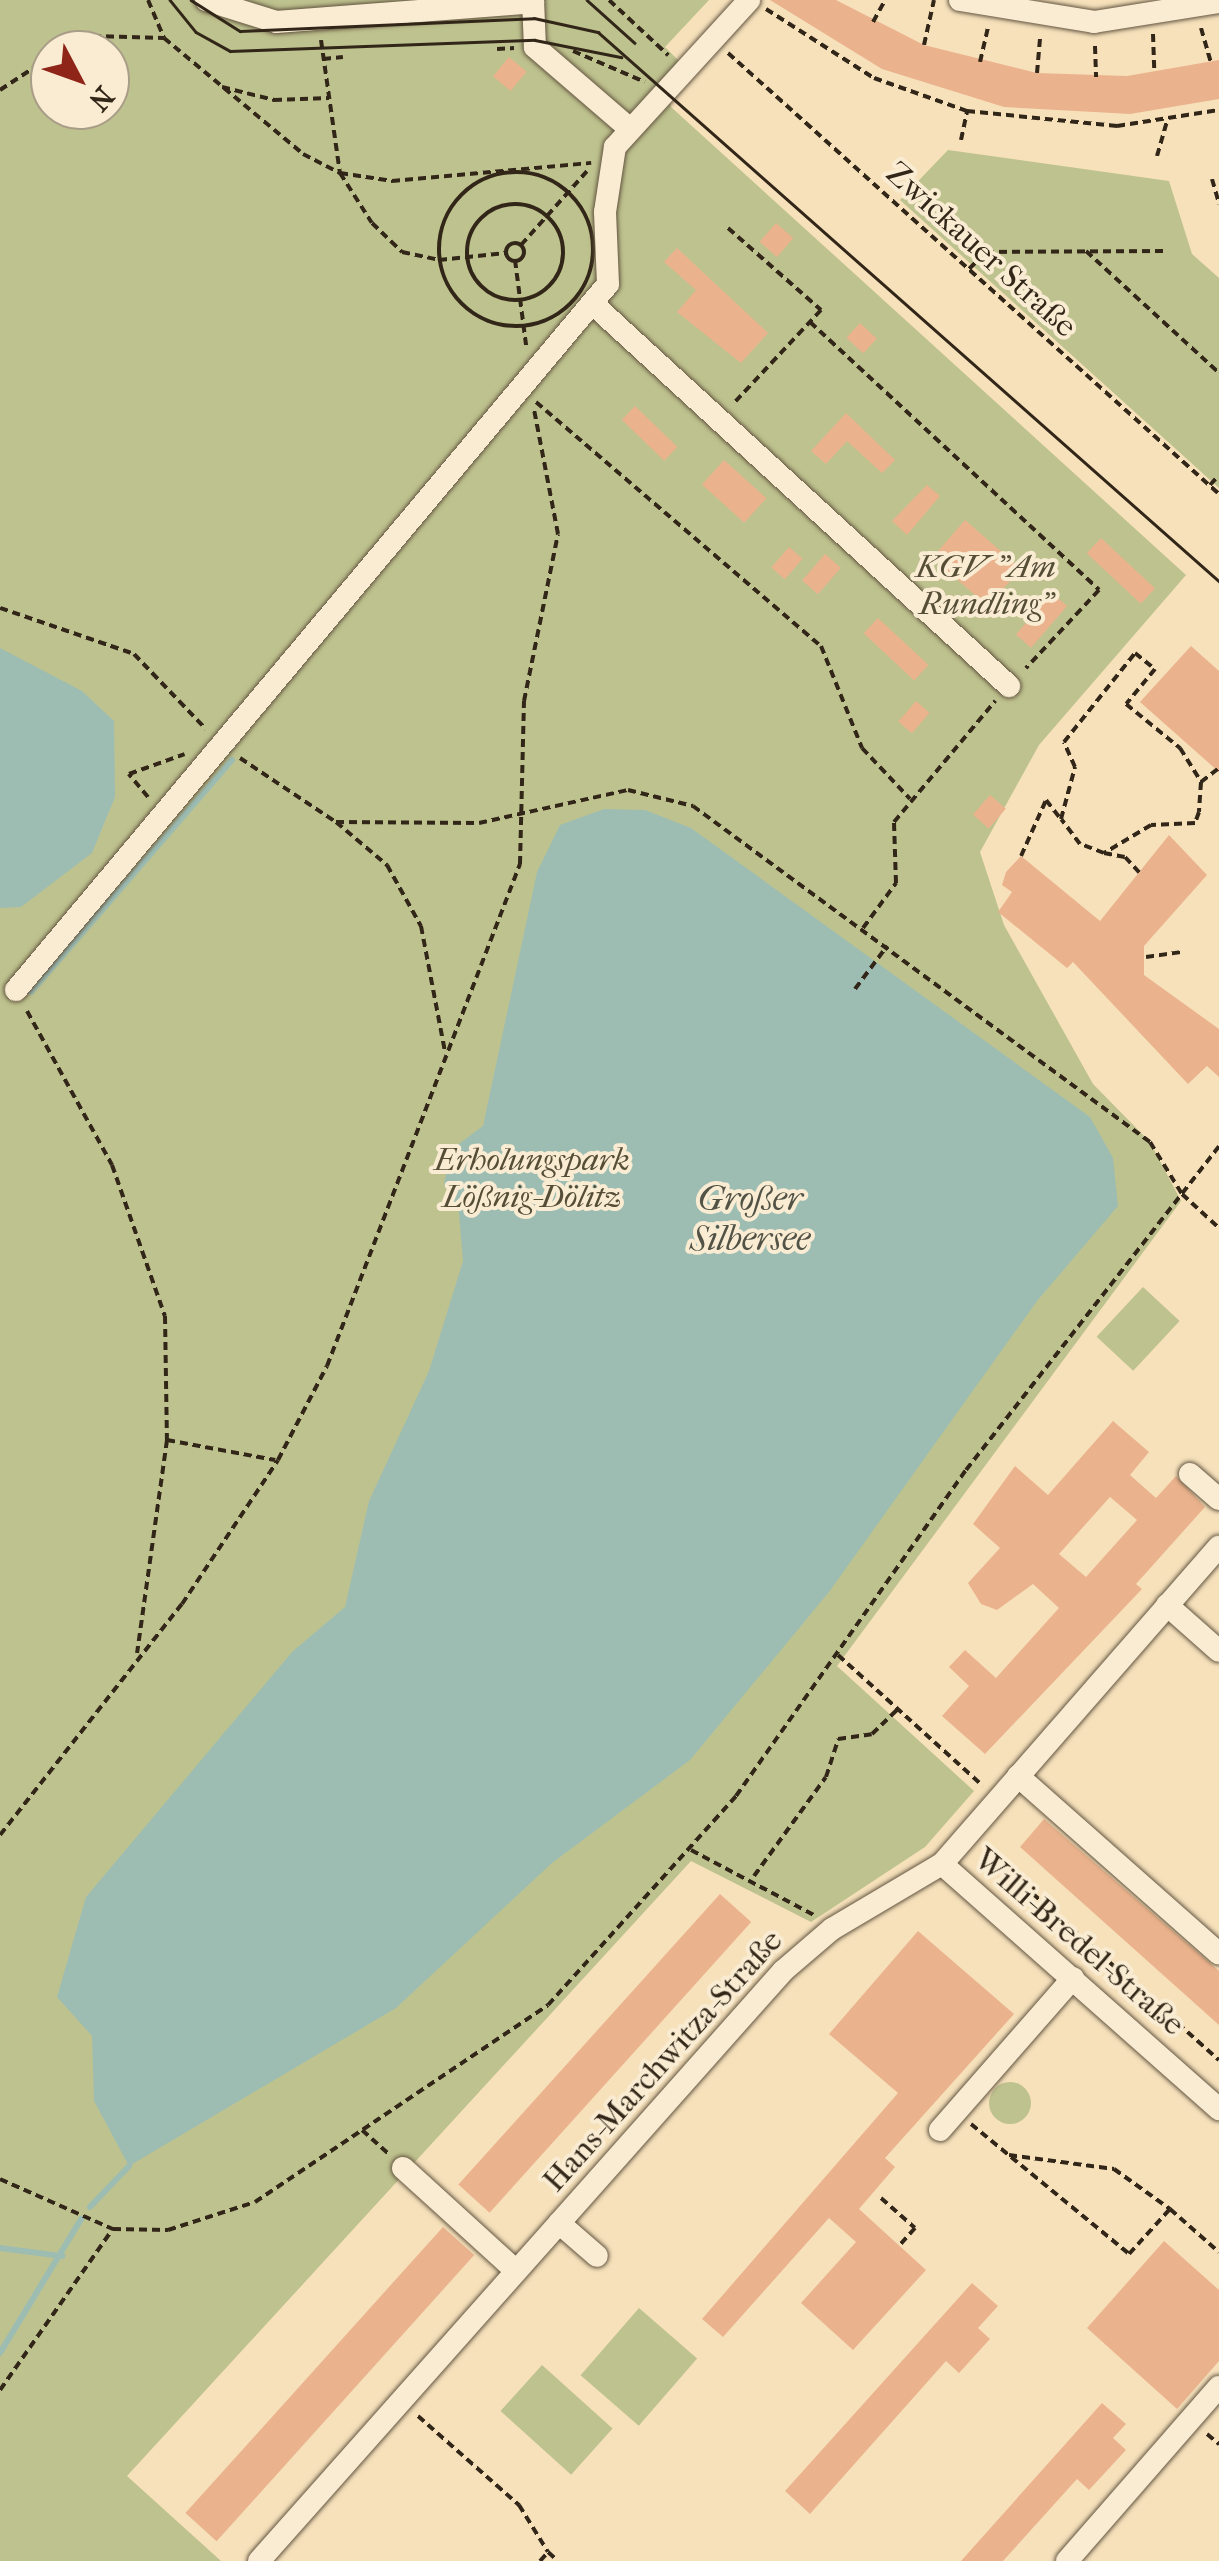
<!DOCTYPE html>
<meta charset="utf-8">
<style>
body{margin:0}
#map{position:relative;width:1219px;height:2561px;overflow:hidden;background:#f6e1bb;font-family:"IM FELL French Canon",serif}
div>[style]{position:absolute}
[style*='--x']{left:calc(var(--x)*1px);top:calc(var(--y)*1px);width:calc(var(--w)*1px);rotate:calc(var(--a)*1deg)}
.green>*{inset:0;background:#bec28e;transform-origin:0 0}
.round{border-radius:50%}
.water>*{inset:0;background:#9dbdb3}
.stream>*{height:6px;margin:-3px;padding:0 3px;transform-origin:3px;border-radius:3px;background:#9dbdb3}
.building>*{inset:0;background:#ebb38d;transform-origin:0 0}
.path>*{height:4px;margin-top:-2px;transform-origin:0;background:repeating-linear-gradient(90deg,#322618 0 8px,transparent 0 13px)}
.path>.ring{margin:-2px;padding:0;box-sizing:content-box;background:none;border:4px solid #322618;border-radius:50%}
.roads{filter:drop-shadow(0 0 2px #635541) drop-shadow(0 0 2px #635541)}
.minor>*{height:22px;margin:-11px;padding:0 11px;transform-origin:11px;border-radius:11px;background:#f9ecd3}
.tram>*{height:2.5px;margin:-1.25px;padding:0 1.25px;transform-origin:1.25px;border-radius:1.25px;background:#322618}
span{translate:-50% -50%;white-space:nowrap;text-align:center;line-height:1.15;-webkit-text-stroke:8px #f9ecd3;paint-order:stroke}
.street-label{font-size:32px;color:#322618}
.park-label{font-size:32px;color:#554d36;font-style:italic}
.water-label{font-size:35px;color:#525346;font-style:italic}
.north{position:absolute;left:30px;top:30px;width:100px;height:100px;box-sizing:border-box;background:#f9ecd3;border:2px solid #a99d88;border-radius:50%;rotate:131deg;font-size:28px;font-weight:700;line-height:40px;text-align:center;color:#322618}
.north::after{content:'';display:block;margin:auto;width:35px;height:45px;background:#8f2418;clip-path:polygon(50% 0,100% 100%,50% 72%,0 100%)}
</style>
<div id="map">
<div class="green">
<div style="clip-path:polygon(evenodd,0 0,709px 0,665px 47px,686px 68px,668px 87px,671px 107px,1186px 575px,1039px 745px,980px 852px,1004px 925px,1093px 1084px,1150px 1142px,1181px 1201px,837px 1666px,974px 1791px,925px 1847px,811px 1922px,691px 1861px,127px 2476px,221px 2561px,0 2561px,0 0,50px 50px,110px 50px,110px 110px,50px 110px,50px 50px)"></div>
<div style="clip-path:polygon(948px 150px,1169px 181px,1192px 254px,1219px 278px,1219px 488px,900px 200px)"></div>
<div style="left:1143px;top:1287px;width:50px;height:68px;rotate:43deg"></div>
<div class="round" style="left:989px;top:2082px;width:42px;height:42px"></div>
<div style="left:639px;top:2308px;width:77px;height:89px;rotate:41deg"></div>
<div style="left:542px;top:2365px;width:95px;height:62px;rotate:42deg"></div>
</div>
<div class="water">
<div style="clip-path:polygon(0 648px,82px 691px,114px 721px,115px 797px,92px 853px,21px 907px,0 908px)"></div>
<div style="clip-path:polygon(604px 809px,645px 810px,691px 828px,1090px 1117px,1113px 1158px,1118px 1206px,1037px 1301px,829px 1592px,690px 1760px,552px 1863px,396px 2008px,129px 2166px,94px 2101px,92px 2036px,57px 1997px,86px 1897px,292px 1652px,345px 1607px,369px 1501px,429px 1371px,463px 1261px,459px 1213px,444px 1184px,452px 1149px,483px 1126px,537px 872px,560px 825px)"></div>
</div>
<div class="stream">
<div style="--x:31;--y:992;--w:307;--a:-49.1"></div>
<div style="--x:90;--y:2207;--w:57;--a:-46.4"></div>
<div style="--x:0;--y:2248;--w:63;--a:7.4"></div>
<div style="--x:0;--y:2353;--w:157;--a:-58.8"></div>
</div>
<div class="building">
<div style="clip-path:polygon(770px 0,836px 0,924px 45px,1037px 73px,1127px 76px,1219px 60px,1219px 99px,1130px 114px,1004px 107px,882px 69px)"></div>
<div style="left:509px;top:57px;width:23px;height:25px;rotate:40deg"></div>
<div style="left:776px;top:223px;width:23px;height:25px;rotate:41deg"></div>
<div style="clip-path:polygon(677px 248px,768px 333px,741px 363px,677px 312px,696px 290px,664px 262px)"></div>
<div style="left:860px;top:323px;width:23px;height:20px;rotate:43deg"></div>
<div style="left:635px;top:406px;width:59px;height:19px;rotate:44deg"></div>
<div style="clip-path:polygon(846px 413px,895px 460px,882px 473px,847px 441px,826px 464px,811px 451px)"></div>
<div style="left:724px;top:460px;width:57px;height:33px;rotate:42deg"></div>
<div style="clip-path:polygon(927px 485px,940px 496px,907px 535px,892px 521px)"></div>
<div style="left:965px;top:520px;width:74px;height:50px;rotate:41deg"></div>
<div style="left:1101px;top:538px;width:74px;height:21px;rotate:43deg"></div>
<div style="left:789px;top:547px;width:18px;height:27px;rotate:41deg"></div>
<div style="left:825px;top:554px;width:21px;height:35px;rotate:41deg"></div>
<div style="left:1052px;top:593px;width:20px;height:55px;rotate:41deg"></div>
<div style="left:878px;top:618px;width:69px;height:21px;rotate:43deg"></div>
<div style="clip-path:polygon(1191px 646px,1219px 671px,1219px 772px,1140px 702px)"></div>
<div style="left:916px;top:701px;width:18px;height:27px;rotate:41deg"></div>
<div style="left:990px;top:795px;width:21px;height:26px;rotate:41deg"></div>
<div style="clip-path:polygon(1169px 835px,1207px 875px,1144px 946px,1144px 975px,1219px 1029px,1219px 1077px,1207px 1066px,1188px 1084px,1073px 962px,1067px 968px,998px 912px,1012px 892px,1002px 885px,1006px 872px,1021px 856px,1100px 921px)"></div>
<div style="clip-path:polygon(evenodd,1113px 1421px,1149px 1452px,1130px 1475px,1156px 1498px,1176px 1476px,1205px 1507px,1136px 1584px,1142px 1589px,985px 1754px,942px 1716px,969px 1686px,949px 1667px,965px 1650px,996px 1678px,1059px 1608px,1033px 1584px,997px 1610px,981px 1604px,968px 1583px,1000px 1548px,973px 1524px,1015px 1466px,1048px 1495px,1113px 1421px,1110px 1497px,1137px 1520px,1086px 1577px,1059px 1554px,1110px 1497px)"></div>
<div style="clip-path:polygon(1044px 1819px,1219px 1971px,1219px 2025px,1020px 1847px)"></div>
<div style="left:720px;top:1894px;width:42px;height:391px;rotate:42deg"></div>
<div style="clip-path:polygon(918px 1931px,1014px 2014px,885px 2158px,895px 2167px,859px 2209px,926px 2270px,853px 2350px,801px 2303px,856px 2242px,829px 2218px,723px 2337px,702px 2319px,898px 2093px,829px 2034px)"></div>
<div style="left:443px;top:2227px;width:42px;height:385px;rotate:42deg"></div>
<div style="clip-path:polygon(1164px 2241px,1219px 2290px,1219px 2361px,1177px 2409px,1087px 2328px)"></div>
<div style="clip-path:polygon(972px 2283px,998px 2306px,978px 2328px,990px 2339px,959px 2373px,946px 2361px,810px 2514px,785px 2491px)"></div>
<div style="clip-path:polygon(1102px 2403px,1126px 2424px,1113px 2438px,1126px 2450px,1089px 2490px,1077px 2479px,1003px 2561px,961px 2561px)"></div>
</div>
<div class="path">
<div style="--x:148;--y:0;--w:41;--a:67.2"></div>
<div style="--x:609;--y:0;--w:81;--a:43"></div>
<div style="--x:766;--y:9;--w:128;--a:32.6"></div>
<div style="--x:874;--y:78;--w:99;--a:19.5"></div>
<div style="--x:967;--y:111;--w:151;--a:5.7"></div>
<div style="--x:1117;--y:126;--w:103;--a:-8.9"></div>
<div style="--x:873;--y:22;--w:25;--a:-61"></div>
<div style="--x:1201;--y:28;--w:35;--a:74"></div>
<div style="--x:1153;--y:34;--w:38;--a:88"></div>
<div style="--x:321;--y:40;--w:134;--a:81.9"></div>
<div style="--x:340;--y:173;--w:59;--a:57.4"></div>
<div style="--x:372;--y:223;--w:42;--a:44"></div>
<div style="--x:402;--y:252;--w:38;--a:12"></div>
<div style="--x:439;--y:260;--w:67;--a:-6"></div>
<div style="--x:924;--y:45;--w:46;--a:-77.5"></div>
<div style="--x:1095;--y:46;--w:31;--a:88"></div>
<div style="--x:497;--y:49;--w:17;--a:-3"></div>
<div style="--x:61;--y:50;--w:35;--a:-24"></div>
<div style="--x:93;--y:36;--w:71;--a:1.6"></div>
<div style="--x:164;--y:38;--w:181;--a:39.8"></div>
<div style="--x:303;--y:154;--w:42;--a:27.2"></div>
<div style="--x:340;--y:173;--w:53;--a:8.7"></div>
<div style="--x:392;--y:181;--w:200;--a:-5.2"></div>
<div style="--x:573;--y:51;--w:78;--a:23.3"></div>
<div style="--x:728;--y:53;--w:660;--a:41.93"></div>
<div style="--x:323;--y:59;--w:20;--a:-6"></div>
<div style="--x:980;--y:62;--w:35;--a:-77"></div>
<div style="--x:1037;--y:73;--w:35;--a:-85"></div>
<div style="--x:222;--y:87;--w:54;--a:14"></div>
<div style="--x:274;--y:100;--w:55;--a:-2.1"></div>
<div style="--x:0;--y:90;--w:60;--a:-33.4"></div>
<div style="--x:961;--y:140;--w:30;--a:-78"></div>
<div style="--x:1157;--y:156;--w:36;--a:-74"></div>
<div class="ring" style="left:439px;top:172px;width:150px;height:150px"></div>
<div style="--x:1212;--y:179;--w:26;--a:74"></div>
<div class="ring" style="left:467px;top:204px;width:92px;height:92px"></div>
<div style="--x:728;--y:228;--w:124;--a:41.4"></div>
<div style="--x:821;--y:310;--w:129;--a:133.1"></div>
<div class="ring" style="left:506px;top:243px;width:14px;height:14px"></div>
<div style="--x:521;--y:245;--w:101;--a:-48.2"></div>
<div style="--x:1086;--y:251;--w:180;--a:42.5"></div>
<div style="--x:515;--y:260;--w:86;--a:82.6"></div>
<div style="--x:969;--y:269;--w:24;--a:-45"></div>
<div style="--x:986;--y:252;--w:179;--a:-0.3"></div>
<div style="--x:810;--y:322;--w:394;--a:42.8"></div>
<div style="--x:1099;--y:590;--w:107;--a:133.1"></div>
<div style="--x:536;--y:402;--w:375;--a:40.6"></div>
<div style="--x:821;--y:646;--w:110;--a:68.1"></div>
<div style="--x:862;--y:748;--w:70;--a:46.7"></div>
<div style="--x:1210;--y:485;--w:13;--a:-48"></div>
<div style="--x:0;--y:608;--w:142;--a:18.9"></div>
<div style="--x:134;--y:654;--w:104;--a:46.2"></div>
<div style="--x:1135;--y:653;--w:26;--a:39"></div>
<div style="--x:1155;--y:669;--w:45;--a:129.6"></div>
<div style="--x:1126;--y:704;--w:70;--a:39.2"></div>
<div style="--x:1180;--y:748;--w:40;--a:58"></div>
<div style="--x:1201;--y:782;--w:30;--a:94"></div>
<div style="--x:1199;--y:812;--w:12;--a:110"></div>
<div style="--x:1195;--y:823;--w:44;--a:177.4"></div>
<div style="--x:1151;--y:825;--w:55;--a:149.2"></div>
<div style="--x:1104;--y:853;--w:26;--a:-159"></div>
<div style="--x:1080;--y:844;--w:31;--a:-127"></div>
<div style="--x:1061;--y:819;--w:54;--a:-74.9"></div>
<div style="--x:1075;--y:767;--w:27;--a:-114"></div>
<div style="--x:1064;--y:742;--w:114;--a:-51.4"></div>
<div style="--x:240;--y:758;--w:115;--a:33.7"></div>
<div style="--x:336;--y:822;--w:143;--a:0.4"></div>
<div style="--x:479;--y:823;--w:153;--a:-12.5"></div>
<div style="--x:628;--y:790;--w:67;--a:13.8"></div>
<div style="--x:693;--y:806;--w:567;--a:36.32"></div>
<div style="--x:1150;--y:1142;--w:61;--a:58.4"></div>
<div style="--x:1182;--y:1194;--w:50;--a:42.6"></div>
<div style="--x:1201;--y:782;--w:23;--a:-38"></div>
<div style="--x:148;--y:797;--w:30;--a:-130"></div>
<div style="--x:129;--y:774;--w:59;--a:-19.7"></div>
<div style="--x:336;--y:822;--w:67;--a:40.1"></div>
<div style="--x:387;--y:865;--w:70;--a:60.9"></div>
<div style="--x:421;--y:926;--w:128;--a:79.2"></div>
<div style="--x:1104;--y:853;--w:21;--a:11"></div>
<div style="--x:1125;--y:857;--w:25;--a:47"></div>
<div style="--x:1021;--y:856;--w:61;--a:-65.9"></div>
<div style="--x:1046;--y:800;--w:24;--a:52"></div>
<div style="--x:863;--y:928;--w:56;--a:-53.7"></div>
<div style="--x:896;--y:883;--w:61;--a:-91.9"></div>
<div style="--x:894;--y:822;--w:158;--a:-50.1"></div>
<div style="--x:1146;--y:957;--w:35;--a:-8"></div>
<div style="--x:855;--y:989;--w:54;--a:-53.3"></div>
<div style="--x:27;--y:1011;--w:176;--a:61.1"></div>
<div style="--x:112;--y:1165;--w:160;--a:70.7"></div>
<div style="--x:165;--y:1316;--w:124;--a:89.1"></div>
<div style="--x:167;--y:1440;--w:215;--a:98"></div>
<div style="--x:167;--y:1440;--w:110;--a:10.5"></div>
<div style="--x:838;--y:1655;--w:195;--a:42.1"></div>
<div style="--x:0;--y:1835;--w:294;--a:-51.8"></div>
<div style="--x:182;--y:1604;--w:173;--a:-56.3"></div>
<div style="--x:278;--y:1460;--w:106;--a:-62.5"></div>
<div style="--x:327;--y:1366;--w:538;--a:-68.97"></div>
<div style="--x:520;--y:864;--w:163;--a:-88.6"></div>
<div style="--x:524;--y:701;--w:170;--a:-78.5"></div>
<div style="--x:558;--y:534;--w:127;--a:-100.9"></div>
<div style="--x:691;--y:1850;--w:139;--a:27.9"></div>
<div style="--x:984;--y:1850;--w:315;--a:41.8"></div>
<div style="--x:754;--y:1876;--w:122;--a:-54"></div>
<div style="--x:826;--y:1777;--w:40;--a:-72"></div>
<div style="--x:838;--y:1739;--w:34;--a:-8"></div>
<div style="--x:872;--y:1734;--w:36;--a:-44"></div>
<div style="--x:971;--y:2124;--w:205;--a:39.4"></div>
<div style="--x:1129;--y:2254;--w:61;--a:-47.7"></div>
<div style="--x:1170;--y:2209;--w:65;--a:41.3"></div>
<div style="--x:362;--y:2130;--w:36;--a:42"></div>
<div style="--x:1009;--y:2155;--w:106;--a:7.6"></div>
<div style="--x:1114;--y:2169;--w:69;--a:35.5"></div>
<div style="--x:0;--y:2179;--w:124;--a:23.9"></div>
<div style="--x:113;--y:2229;--w:55;--a:1"></div>
<div style="--x:168;--y:2230;--w:91;--a:-17.8"></div>
<div style="--x:255;--y:2202;--w:353;--a:-33.9"></div>
<div style="--x:548;--y:2005;--w:281;--a:-48"></div>
<div style="--x:736;--y:1796;--w:399;--a:-54.8"></div>
<div style="--x:966;--y:1470;--w:411;--a:-52"></div>
<div style="--x:881;--y:2198;--w:45;--a:41.4"></div>
<div style="--x:915;--y:2228;--w:24;--a:132"></div>
<div style="--x:0;--y:2390;--w:195;--a:-55"></div>
<div style="--x:418;--y:2416;--w:135;--a:41.4"></div>
<div style="--x:519;--y:2505;--w:55;--a:58.3"></div>
<div style="--x:1207;--y:2434;--w:16;--a:40"></div>
<div style="--x:540;--y:2561;--w:12;--a:-48"></div>
<div style="--x:548;--y:2552;--w:13;--a:42"></div>
</div>
<div class="roads">
<div class="minor">
<div style="--x:206;--y:0;--w:73;--a:17.4"></div>
<div style="--x:276;--y:22;--w:258;--a:-4.4"></div>
<div style="--x:533;--y:0;--w:47;--a:87.6"></div>
<div style="--x:535;--y:47;--w:125;--a:40.8"></div>
<div style="--x:960;--y:0;--w:136;--a:9.3"></div>
<div style="--x:1094;--y:22;--w:127;--a:-9.1"></div>
<div style="--x:593;--y:304;--w:565;--a:42.56"></div>
<div style="--x:16;--y:990;--w:921;--a:-50.02"></div>
<div style="--x:608;--y:284;--w:72;--a:-92.4"></div>
<div style="--x:605;--y:212;--w:66;--a:-81.3"></div>
<div style="--x:615;--y:147;--w:199;--a:-47.6"></div>
<div style="--x:1190;--y:1474;--w:38;--a:41"></div>
<div style="--x:1167;--y:1605;--w:69;--a:41.5"></div>
<div style="--x:1018;--y:1776;--w:268;--a:41.5"></div>
<div style="--x:942;--y:1864;--w:370;--a:41.5"></div>
<div style="--x:940;--y:2130;--w:202;--a:-48.8"></div>
<div style="--x:403;--y:2168;--w:153;--a:42.3"></div>
<div style="--x:559;--y:2223;--w:50;--a:41"></div>
<div style="--x:259;--y:2561;--w:789;--a:-48.39"></div>
<div style="--x:783;--y:1971;--w:65;--a:-40.6"></div>
<div style="--x:832;--y:1929;--w:128;--a:-30.6"></div>
<div style="--x:942;--y:1864;--w:421;--a:-48.9"></div>
<div style="--x:1067;--y:2561;--w:231;--a:-48.9"></div>
</div>
</div>
<div class="tram">
<div style="--x:170;--y:0;--w:41;--a:50.9"></div>
<div style="--x:196;--y:32;--w:39;--a:29"></div>
<div style="--x:230;--y:51;--w:305;--a:-2.1"></div>
<div style="--x:535;--y:40;--w:88;--a:11.2"></div>
<div style="--x:191;--y:0;--w:58;--a:32.3"></div>
<div style="--x:240;--y:31;--w:294;--a:-2.5"></div>
<div style="--x:534;--y:18;--w:66;--a:12.3"></div>
<div style="--x:598;--y:32;--w:829;--a:41.48"></div>
<div style="--x:587;--y:0;--w:64;--a:41.9"></div>
</div>
<div class="street-label">
<span style="left:981px;top:250px;rotate:42deg">Zwickauer Straße</span>
<span style="left:1079px;top:1942px;rotate:41deg">Willi-Bredel-Straße</span>
<span style="left:663px;top:2061px;rotate:-48deg">Hans-Marchwitza-Straße</span>
</div>
<div class="park-label">
<span style="left:986px;top:586px">KGV "Am<br>Rundling"</span>
<span style="left:532px;top:1179px">Erholungspark<br>Lößnig-Dölitz</span>
</div>
<div class="water-label">
<span style="left:750px;top:1219px">Großer<br>Silbersee</span>
</div>
<div class="north">N</div>
</div>
